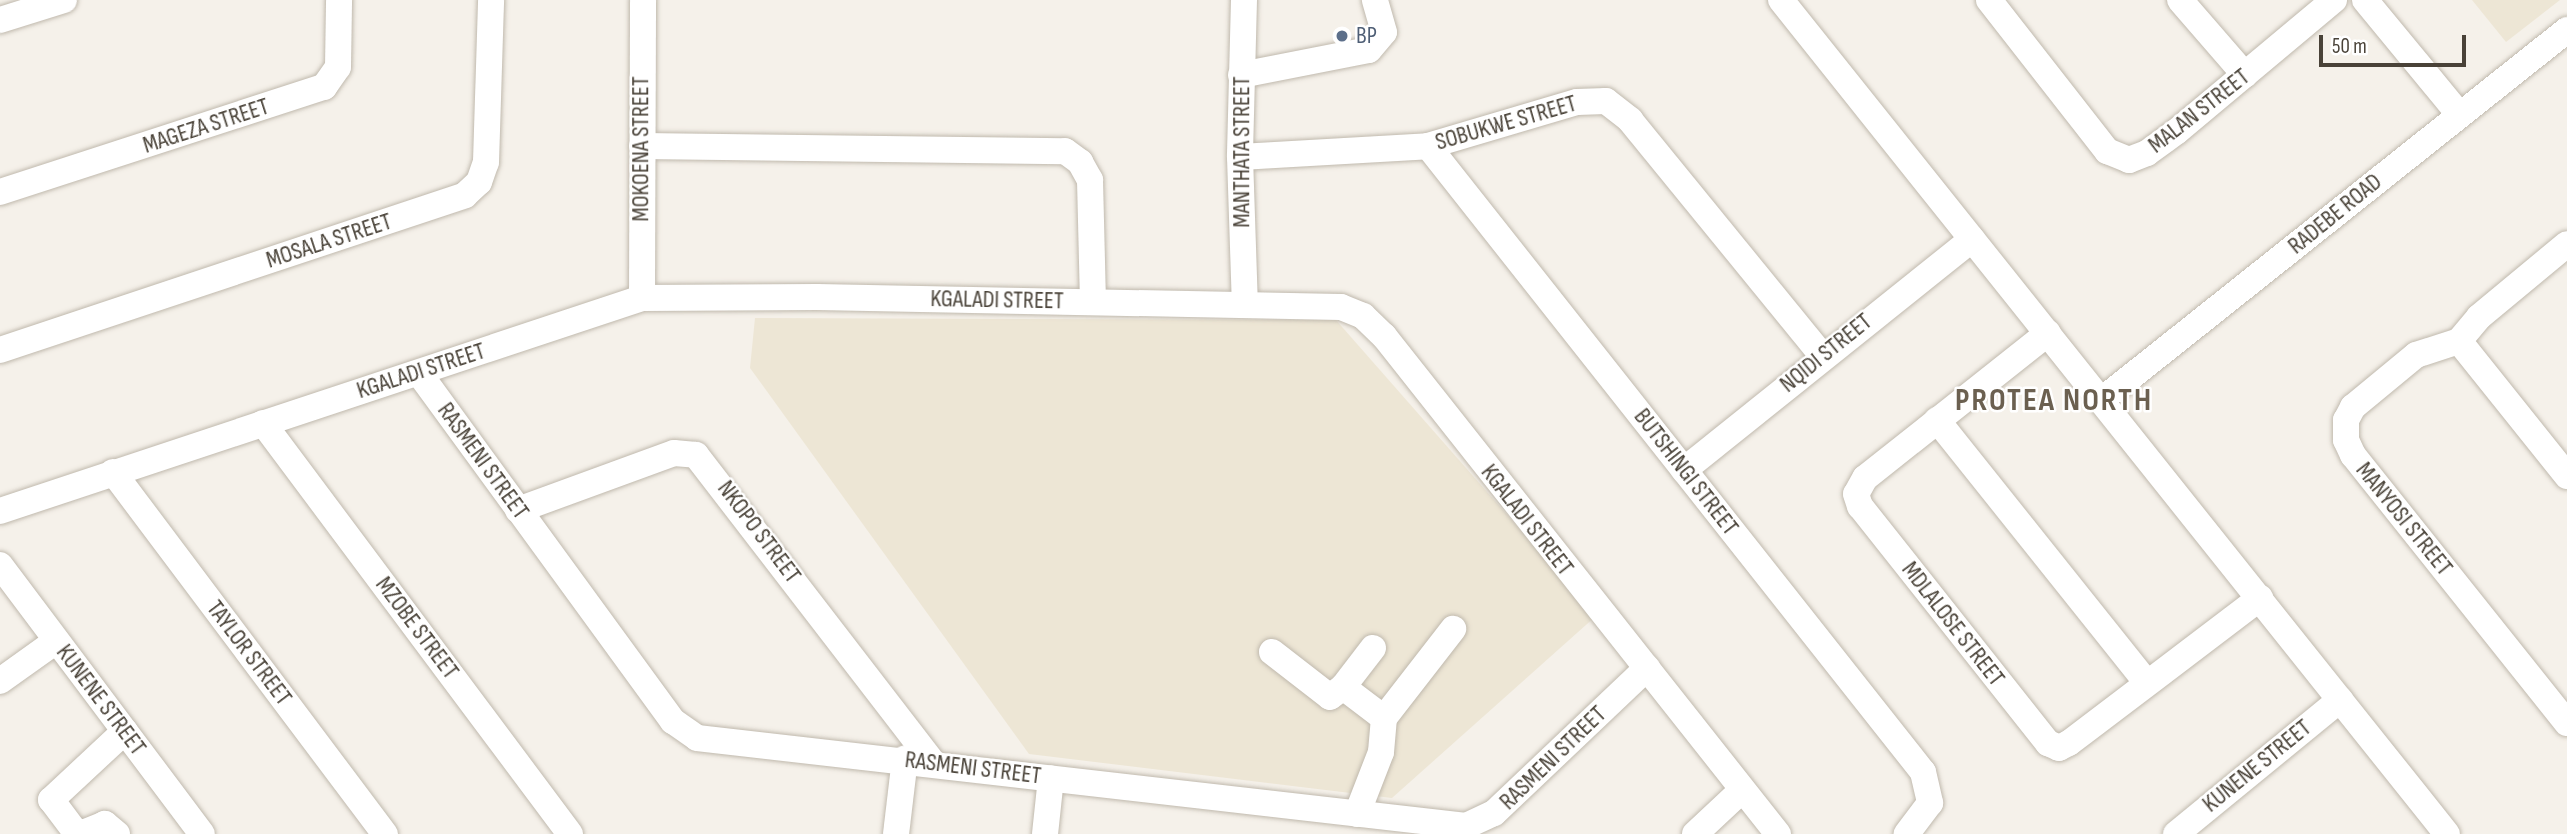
<!DOCTYPE html>
<style>
body{margin:0}
#map{position:relative;width:2567px;height:834px;overflow:hidden;background:#f5f1ea;font-family:"Sofia Sans Condensed",sans-serif}
div>[style]{position:absolute}
[style*='--x']{left:calc(var(--x)*1px);top:calc(var(--y)*1px);width:calc(var(--w)*1px);rotate:calc(var(--a)*1deg)}
.education>*{inset:0;background:#ede6d5}
.roads{filter:drop-shadow(0 0 2px #c0b9ad) drop-shadow(0 0 2px #c0b9ad)}
.minor>*{height:26px;margin:-13px;padding:0 13px;transform-origin:13px;border-radius:13px;background:#fff}
.dots>*{width:19px;height:19px;translate:-50% -50%;box-sizing:border-box;border:4px solid #fff;border-radius:50%}
span{translate:-50% -50%;white-space:nowrap;text-align:center;line-height:1.15;-webkit-text-stroke:5px #fff;paint-order:stroke}
.service-label{font-size:24px;color:#4e5e75}
.left{translate:0 -50%;text-align:left}
.street-label{font-size:24px;color:#494238}
.district-label{font-size:32px;color:#6b6050;font-weight:700;letter-spacing:2px}
.scale{position:absolute;left:2319px;top:35px;width:147px;height:32px;box-sizing:border-box;border:4px solid #494238;border-top:0;padding-left:9px;font-size:21px;line-height:24px;white-space:nowrap;color:#494238;-webkit-text-stroke:5px #fff;paint-order:stroke}
</style>
<div id="map">
<div class="education">
<div style="clip-path:polygon(2472px 0,2560px 0,2506px 42px)"></div>
<div style="clip-path:polygon(755px 318px,1336px 320px,1596px 616px,1392px 798px,1029px 754px,750px 368px)"></div>
</div>
<div class="roads">
<div class="minor">
<div style="--x:1244;--y:0;--w:157;--a:91.5"></div>
<div style="--x:1240;--y:157;--w:148;--a:88.1"></div>
<div style="--x:1781;--y:0;--w:1067;--a:51.39"></div>
<div style="--x:1989;--y:0;--w:192;--a:52"></div>
<div style="--x:2107;--y:151;--w:24;--a:22"></div>
<div style="--x:2129;--y:160;--w:19;--a:-21"></div>
<div style="--x:2147;--y:153;--w:36;--a:-36"></div>
<div style="--x:2176;--y:132;--w:206;--a:-39.9"></div>
<div style="--x:2180;--y:0;--w:99;--a:49.1"></div>
<div style="--x:2365;--y:0;--w:148;--a:50.5"></div>
<div style="--x:0;--y:20;--w:67;--a:-17.4"></div>
<div style="--x:1241;--y:75;--w:130;--a:-11.1"></div>
<div style="--x:1369;--y:50;--w:23;--a:-50"></div>
<div style="--x:1384;--y:32;--w:33;--a:-106"></div>
<div style="--x:642;--y:146;--w:423;--a:0.7"></div>
<div style="--x:1065;--y:151;--w:19;--a:36"></div>
<div style="--x:1080;--y:162;--w:21;--a:61"></div>
<div style="--x:1090;--y:180;--w:121;--a:88.6"></div>
<div style="--x:1428;--y:146;--w:798;--a:51.67"></div>
<div style="--x:1923;--y:772;--w:32;--a:77"></div>
<div style="--x:1930;--y:803;--w:39;--a:127"></div>
<div style="--x:1240;--y:157;--w:188;--a:-3.3"></div>
<div style="--x:1428;--y:146;--w:155;--a:-16.5"></div>
<div style="--x:1577;--y:102;--w:29;--a:-2"></div>
<div style="--x:1606;--y:101;--w:31;--a:38"></div>
<div style="--x:1630;--y:120;--w:303;--a:50.8"></div>
<div style="--x:0;--y:192;--w:341;--a:-18"></div>
<div style="--x:324;--y:87;--w:24;--a:-55"></div>
<div style="--x:338;--y:67;--w:67;--a:-89.1"></div>
<div style="--x:642;--y:298;--w:298;--a:-89.8"></div>
<div style="--x:2048;--y:333;--w:233;--a:141.6"></div>
<div style="--x:1865;--y:478;--w:18;--a:119"></div>
<div style="--x:1856;--y:494;--w:13;--a:72"></div>
<div style="--x:1860;--y:506;--w:303;--a:51.6"></div>
<div style="--x:2048;--y:743;--w:12;--a:24"></div>
<div style="--x:2059;--y:748;--w:11;--a:-27"></div>
<div style="--x:2069;--y:743;--w:240;--a:-37.2"></div>
<div style="--x:2459;--y:341;--w:45;--a:162"></div>
<div style="--x:2416;--y:355;--w:82;--a:140.5"></div>
<div style="--x:2353;--y:407;--w:15;--a:118"></div>
<div style="--x:2346;--y:420;--w:20;--a:90"></div>
<div style="--x:2346;--y:440;--w:17;--a:65"></div>
<div style="--x:2353;--y:455;--w:343;--a:51.4"></div>
<div style="--x:2459;--y:341;--w:173;--a:51.3"></div>
<div style="--x:2459;--y:341;--w:31;--a:-50"></div>
<div style="--x:2479;--y:317;--w:114;--a:-39.7"></div>
<div style="--x:0;--y:350;--w:490;--a:-18.4"></div>
<div style="--x:465;--y:195;--w:19;--a:-43"></div>
<div style="--x:479;--y:182;--w:21;--a:-71"></div>
<div style="--x:486;--y:162;--w:162;--a:-88.2"></div>
<div style="--x:419;--y:373;--w:431;--a:53.9"></div>
<div style="--x:673;--y:721;--w:29;--a:35"></div>
<div style="--x:697;--y:738;--w:774;--a:6.53"></div>
<div style="--x:1466;--y:826;--w:31;--a:-25"></div>
<div style="--x:1494;--y:813;--w:211;--a:-43.5"></div>
<div style="--x:2103;--y:399;--w:593;--a:-38.49"></div>
<div style="--x:1937;--y:420;--w:335;--a:51.4"></div>
<div style="--x:263;--y:423;--w:513;--a:53.24"></div>
<div style="--x:1684;--y:470;--w:369;--a:-38.7"></div>
<div style="--x:113;--y:472;--w:453;--a:53.1"></div>
<div style="--x:518;--y:510;--w:166;--a:-20.1"></div>
<div style="--x:674;--y:453;--w:22;--a:5"></div>
<div style="--x:696;--y:455;--w:389;--a:52.4"></div>
<div style="--x:0;--y:511;--w:676;--a:-18.35"></div>
<div style="--x:642;--y:298;--w:175;--a:-0.3"></div>
<div style="--x:817;--y:297;--w:524;--a:1.09"></div>
<div style="--x:1341;--y:307;--w:24;--a:22"></div>
<div style="--x:1363;--y:316;--w:29;--a:44"></div>
<div style="--x:1384;--y:336;--w:635;--a:51.65"></div>
<div style="--x:0;--y:565;--w:336;--a:53.1"></div>
<div style="--x:1373;--y:648;--w:49;--a:127.6"></div>
<div style="--x:1343;--y:687;--w:51;--a:37.1"></div>
<div style="--x:1272;--y:652;--w:73;--a:37.8"></div>
<div style="--x:1330;--y:697;--w:16;--a:-38"></div>
<div style="--x:0;--y:681;--w:69;--a:-35.5"></div>
<div style="--x:1357;--y:814;--w:66;--a:-68.8"></div>
<div style="--x:1381;--y:752;--w:34;--a:-85"></div>
<div style="--x:1384;--y:718;--w:113;--a:-52.2"></div>
<div style="--x:117;--y:834;--w:16;--a:-140"></div>
<div style="--x:105;--y:824;--w:24;--a:158"></div>
<div style="--x:83;--y:833;--w:9;--a:-162"></div>
<div style="--x:74;--y:830;--w:38;--a:-127"></div>
<div style="--x:51;--y:800;--w:101;--a:-43"></div>
<div style="--x:896;--y:834;--w:76;--a:-83.2"></div>
<div style="--x:1045;--y:834;--w:56;--a:-83.9"></div>
<div style="--x:1695;--y:834;--w:64;--a:-43.1"></div>
<div style="--x:2176;--y:834;--w:212;--a:-39.3"></div>
</div>
</div>
<div class="dots">
<div style="left:1342px;top:36px;background:#5c6f8a"></div>
</div>
<div class="service-label">
<span class="left" style="left:1356px;top:36px">BP</span>
</div>
<div class="street-label">
<span style="left:2199px;top:111px;rotate:-38deg">MALAN STREET</span>
<span style="left:1506px;top:123px;rotate:-16deg">SOBUKWE STREET</span>
<span style="left:206px;top:126px;rotate:-18deg">MAGEZA STREET</span>
<span style="left:641px;top:149px;rotate:-90deg">MOKOENA STREET</span>
<span style="left:1242px;top:152px;rotate:-90deg">MANTHATA STREET</span>
<span style="left:2335px;top:214px;rotate:-39deg">RADEBE ROAD</span>
<span style="left:329px;top:241px;rotate:-18deg">MOSALA STREET</span>
<span style="left:997px;top:300px;rotate:1deg">KGALADI STREET</span>
<span style="left:1826px;top:353px;rotate:-39deg">NQIDI STREET</span>
<span style="left:421px;top:371px;rotate:-18deg">KGALADI STREET</span>
<span style="left:483px;top:461px;rotate:54deg">RASMENI STREET</span>
<span style="left:1686px;top:472px;rotate:52deg">BUTSHINGI STREET</span>
<span style="left:2404px;top:519px;rotate:51deg">MANYOSI STREET</span>
<span style="left:1527px;top:520px;rotate:52deg">KGALADI STREET</span>
<span style="left:759px;top:532px;rotate:53deg">NKOPO STREET</span>
<span style="left:1953px;top:624px;rotate:52deg">MDLALOSE STREET</span>
<span style="left:417px;top:628px;rotate:53deg">MZOBE STREET</span>
<span style="left:249px;top:653px;rotate:53deg">TAYLOR STREET</span>
<span style="left:101px;top:700px;rotate:53deg">KUNENE STREET</span>
<span style="left:1553px;top:758px;rotate:-44deg">RASMENI STREET</span>
<span style="left:2257px;top:766px;rotate:-39deg">KUNENE STREET</span>
<span style="left:973px;top:768px;rotate:7deg">RASMENI STREET</span>
</div>
<div class="district-label">
<span style="left:2054px;top:401px">PROTEA NORTH</span>
</div>
<div class="scale">50 m</div>
</div>
